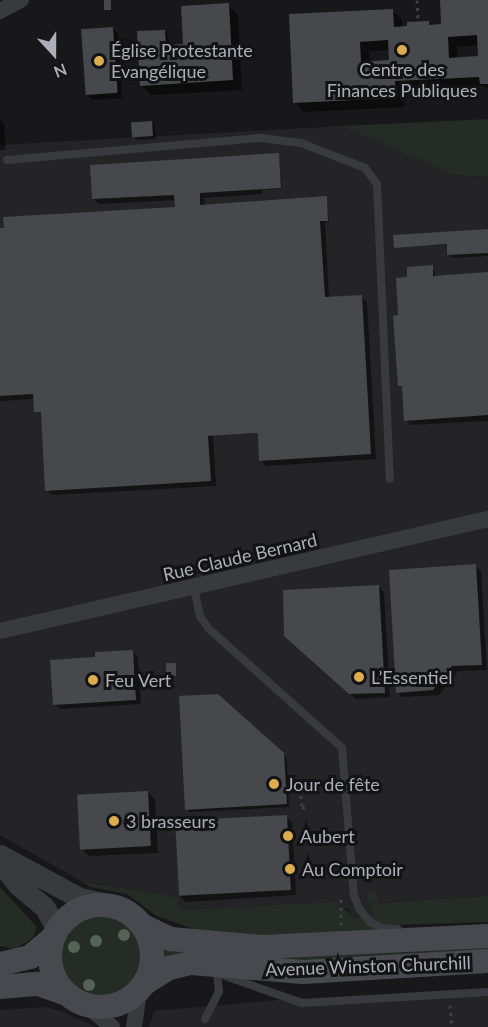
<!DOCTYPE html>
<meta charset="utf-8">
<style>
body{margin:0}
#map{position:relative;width:488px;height:1027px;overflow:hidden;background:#18181a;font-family:Lato,sans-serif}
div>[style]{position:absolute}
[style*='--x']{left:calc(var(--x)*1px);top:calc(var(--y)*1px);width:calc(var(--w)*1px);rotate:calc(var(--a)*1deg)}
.built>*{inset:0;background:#242426}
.green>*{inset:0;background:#252b25}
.round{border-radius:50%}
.shadow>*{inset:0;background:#0007}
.building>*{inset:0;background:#47484c;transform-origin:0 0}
.path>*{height:3px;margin-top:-1.5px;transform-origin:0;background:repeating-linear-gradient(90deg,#404145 0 3px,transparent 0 7.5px)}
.service>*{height:8px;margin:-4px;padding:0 4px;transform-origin:4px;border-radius:4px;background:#393a3e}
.minor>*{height:16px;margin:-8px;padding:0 8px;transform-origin:8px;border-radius:8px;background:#393a3e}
.tertiary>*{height:21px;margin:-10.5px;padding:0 10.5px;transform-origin:10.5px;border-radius:10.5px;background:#393a3e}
.secondary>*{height:24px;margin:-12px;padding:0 12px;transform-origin:12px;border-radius:12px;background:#48494e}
.secondary>.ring{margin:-12px;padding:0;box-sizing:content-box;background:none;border:24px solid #48494e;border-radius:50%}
.trees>*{width:12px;height:12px;margin:-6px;border-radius:50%;background:#546356}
.dots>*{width:16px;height:16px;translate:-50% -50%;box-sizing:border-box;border:3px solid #131315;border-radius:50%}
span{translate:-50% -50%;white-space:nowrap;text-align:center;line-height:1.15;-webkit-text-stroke:6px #131315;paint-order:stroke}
.poi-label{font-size:18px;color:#acafb8}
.left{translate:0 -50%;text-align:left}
.street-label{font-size:18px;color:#acafb8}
.north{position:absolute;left:24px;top:24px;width:60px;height:60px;-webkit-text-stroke:4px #131315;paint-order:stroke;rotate:159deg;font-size:16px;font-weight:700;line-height:24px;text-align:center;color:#acafb8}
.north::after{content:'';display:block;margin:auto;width:21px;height:27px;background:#acafb8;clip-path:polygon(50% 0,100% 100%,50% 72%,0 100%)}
</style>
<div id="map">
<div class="built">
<div style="clip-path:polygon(342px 126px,453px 175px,488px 177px,488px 896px,377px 903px,365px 893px,375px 914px,355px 918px,347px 908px,180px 910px,178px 897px,83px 882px,0 835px,0 145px)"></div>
<div style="clip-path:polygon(488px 992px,488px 1027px,149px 1027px,154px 1011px,279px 1000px,302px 1003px)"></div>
<div style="clip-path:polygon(46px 1007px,63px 1012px,96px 1027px,0 1027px,0 1010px)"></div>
</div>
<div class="green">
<div style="clip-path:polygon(488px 119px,488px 177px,453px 175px,342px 126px)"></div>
<div style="clip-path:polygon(83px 882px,178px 897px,180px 910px,337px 902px,355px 918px,374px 913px,365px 893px,376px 891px,378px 903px,488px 896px,488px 922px,398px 925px,385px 934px,306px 939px,205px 933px,157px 916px,127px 894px,90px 887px)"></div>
<div style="clip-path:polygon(0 887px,37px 927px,33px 938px,15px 949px,0 946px)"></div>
<div class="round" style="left:59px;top:915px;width:84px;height:84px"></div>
<div style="clip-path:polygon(161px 944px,488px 945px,488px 952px,312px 963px,162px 960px)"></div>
</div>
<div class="shadow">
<div style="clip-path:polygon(evenodd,442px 0,488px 0,488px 90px,483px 86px,404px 90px,405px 107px,304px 112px,295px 102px,392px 10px,402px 20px,402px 28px,428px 23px,431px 26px,443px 26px,442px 0,479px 45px,480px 57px,457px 59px,457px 47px,479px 45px,442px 0,390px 50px,391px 62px,370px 63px,369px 51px,390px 50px)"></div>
<div style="clip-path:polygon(228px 5px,238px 15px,242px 90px,151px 95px,141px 85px,165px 31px,168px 35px,169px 46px,185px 46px)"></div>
<div style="clip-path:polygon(113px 29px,118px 34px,122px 98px,92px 100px,86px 94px)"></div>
<div style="clip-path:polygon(0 120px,4px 124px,6px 150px,0 150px)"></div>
<div style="clip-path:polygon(152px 123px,155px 126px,156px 139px,137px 140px,134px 136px)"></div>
<div style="clip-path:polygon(279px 155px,282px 189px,262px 190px,262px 194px,204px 198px,205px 206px,327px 199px,329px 222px,325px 222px,329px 298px,361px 297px,367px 302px,376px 459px,266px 466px,261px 460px,259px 433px,213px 436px,216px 486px,52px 495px,47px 490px,42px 413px,36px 412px,35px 399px,0 401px,0 230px,177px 208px,176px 200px,99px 204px,94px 199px)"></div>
<div style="clip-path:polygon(488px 231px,488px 256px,452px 258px,449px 254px,448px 245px,395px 247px)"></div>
<div style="clip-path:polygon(432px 267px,436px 277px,488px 274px,488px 421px,411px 425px,406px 420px,409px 279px)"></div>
<div style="clip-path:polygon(475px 566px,481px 571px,487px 670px,458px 671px,439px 695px,402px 697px,397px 692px)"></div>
<div style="clip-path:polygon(379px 587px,384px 592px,390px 697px,356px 699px,292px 641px)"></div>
<div style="clip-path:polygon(132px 651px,138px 657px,141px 704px,60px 709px,55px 704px,96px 659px)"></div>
<div style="clip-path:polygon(283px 754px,287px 758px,289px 807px,190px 812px,186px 809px)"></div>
<div style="clip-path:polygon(148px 792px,155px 800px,158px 853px,89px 856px,82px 849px)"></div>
<div style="clip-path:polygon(286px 817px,292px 822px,296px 895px,186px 902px,180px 897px)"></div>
</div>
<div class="building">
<div style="left:104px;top:0;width:7px;height:10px"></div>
<div style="clip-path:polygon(evenodd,440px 0,488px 0,488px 84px,480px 84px,479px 77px,395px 81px,396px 98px,293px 103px,289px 14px,393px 9px,394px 27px,407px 26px,407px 22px,429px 21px,429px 25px,441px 24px,440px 0,477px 35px,478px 56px,449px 58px,448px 37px,477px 35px,440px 0,388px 40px,389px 60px,361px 62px,360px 42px,388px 40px)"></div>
<div style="clip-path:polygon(229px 3px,233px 80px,140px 86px,137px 31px,165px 30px,166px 45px,183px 44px,181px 6px)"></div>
<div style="left:113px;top:27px;width:66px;height:32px;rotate:86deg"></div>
<div style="left:152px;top:121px;width:15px;height:21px;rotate:86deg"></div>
<div style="clip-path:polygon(279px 153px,281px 188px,200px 193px,200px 205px,327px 196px,328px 221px,320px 221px,325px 297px,362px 295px,371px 454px,259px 461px,258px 433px,208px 436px,211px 481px,45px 491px,41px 412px,34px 412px,33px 394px,0 396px,0 228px,4px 228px,3px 217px,175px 207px,174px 195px,92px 199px,90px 165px)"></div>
<div style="clip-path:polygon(488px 229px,488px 253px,447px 255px,447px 244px,394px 248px,393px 235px)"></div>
<div style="clip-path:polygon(433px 265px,433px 276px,488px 272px,488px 415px,404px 421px,402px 386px,398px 386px,393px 316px,398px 315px,396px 278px,407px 277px,407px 267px)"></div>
<div style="clip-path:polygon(476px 564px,482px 665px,452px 666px,433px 690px,396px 693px,389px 570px)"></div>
<div style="clip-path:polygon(379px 585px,385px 693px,349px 694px,284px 636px,283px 590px)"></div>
<div style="clip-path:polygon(133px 650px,136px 700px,53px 705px,50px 660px,95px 657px,95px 652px)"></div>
<div style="left:176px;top:663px;width:13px;height:10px;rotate:90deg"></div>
<div style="clip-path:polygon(218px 694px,284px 753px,287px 804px,185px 810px,179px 696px)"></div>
<div style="left:148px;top:791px;width:55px;height:71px;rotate:87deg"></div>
<div style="left:287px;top:815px;width:75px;height:112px;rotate:87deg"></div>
</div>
<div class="path">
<div style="--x:417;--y:0;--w:22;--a:87"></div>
<div style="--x:300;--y:788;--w:19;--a:84"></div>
<div style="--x:302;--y:807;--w:6;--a:18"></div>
<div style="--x:341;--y:925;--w:27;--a:-90"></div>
<div style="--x:450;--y:1005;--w:22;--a:85"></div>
</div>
<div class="service">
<div style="--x:7;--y:160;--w:255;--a:-5"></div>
<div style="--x:261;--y:138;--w:40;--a:7.1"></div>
<div style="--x:301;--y:143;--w:69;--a:21.3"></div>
<div style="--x:365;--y:168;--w:20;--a:53"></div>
<div style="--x:377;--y:184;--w:295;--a:87.5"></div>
<div style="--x:194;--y:588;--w:29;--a:78"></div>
<div style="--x:200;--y:616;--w:14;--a:56"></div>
<div style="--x:208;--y:628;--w:180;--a:41.8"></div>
<div style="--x:342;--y:748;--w:148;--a:85.4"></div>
<div style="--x:354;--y:896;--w:15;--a:67"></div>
<div style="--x:360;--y:910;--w:16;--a:50"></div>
<div style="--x:370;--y:922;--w:13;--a:27"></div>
<div style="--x:382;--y:928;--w:16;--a:4"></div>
<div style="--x:225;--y:976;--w:82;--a:19.3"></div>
<div style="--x:302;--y:1003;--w:186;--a:-3.4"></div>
<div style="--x:205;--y:1019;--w:30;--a:-63"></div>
<div style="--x:219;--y:992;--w:19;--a:-96"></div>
</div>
<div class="minor">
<div style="--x:0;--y:11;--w:24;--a:-28"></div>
<div style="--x:0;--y:631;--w:501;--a:-12.93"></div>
<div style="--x:86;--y:1005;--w:34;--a:40"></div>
<div style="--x:134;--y:1027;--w:36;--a:-82"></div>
</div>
<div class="tertiary">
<div style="--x:0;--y:855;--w:91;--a:28.3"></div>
<div style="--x:80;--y:898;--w:28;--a:13"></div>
<div style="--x:0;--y:862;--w:29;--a:52"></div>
<div style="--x:18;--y:885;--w:35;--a:40"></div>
<div style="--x:45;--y:908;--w:25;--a:61"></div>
</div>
<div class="secondary">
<div class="ring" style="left:50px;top:905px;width:78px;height:78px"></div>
<div style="--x:145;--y:927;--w:29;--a:25"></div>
<div style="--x:171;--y:939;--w:92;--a:5"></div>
<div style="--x:263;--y:947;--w:225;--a:-2.8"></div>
<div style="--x:0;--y:964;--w:31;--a:-13"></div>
<div style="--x:30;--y:957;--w:30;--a:-40"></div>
<div style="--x:145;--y:983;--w:28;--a:-32"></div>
<div style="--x:169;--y:968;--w:23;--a:-13"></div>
<div style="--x:191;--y:963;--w:112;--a:4.6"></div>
<div style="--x:303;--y:972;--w:185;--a:-3.4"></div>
<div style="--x:0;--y:987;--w:38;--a:-5"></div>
<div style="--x:38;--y:984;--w:31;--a:19"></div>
</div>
<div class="trees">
<div style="left:124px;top:935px"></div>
<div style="left:96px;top:941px"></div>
<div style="left:74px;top:947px"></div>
<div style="left:89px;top:985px"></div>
</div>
<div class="dots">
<div style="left:402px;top:50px;background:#dbad4f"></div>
<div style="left:99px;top:61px;background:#dbad4f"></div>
<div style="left:359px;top:677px;background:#dbad4f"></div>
<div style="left:93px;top:680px;background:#dbad4f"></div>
<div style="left:274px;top:784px;background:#dbad4f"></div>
<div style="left:114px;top:821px;background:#dbad4f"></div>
<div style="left:288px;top:836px;background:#dbad4f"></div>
<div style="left:290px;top:869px;background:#dbad4f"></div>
</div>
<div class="poi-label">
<span class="left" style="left:111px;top:61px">Église Protestante<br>Evangélique</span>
<span style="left:402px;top:80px">Centre des<br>Finances Publiques</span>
<span class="left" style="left:371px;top:677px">L’Essentiel</span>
<span class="left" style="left:105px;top:680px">Feu Vert</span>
<span class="left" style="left:286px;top:784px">Jour de fête</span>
<span class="left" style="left:126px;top:821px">3 brasseurs</span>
<span class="left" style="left:300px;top:836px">Aubert</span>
<span class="left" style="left:302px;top:869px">Au Comptoir</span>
</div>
<div class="street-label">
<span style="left:240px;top:557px;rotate:-13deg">Rue Claude Bernard</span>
<span style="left:368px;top:966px;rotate:-2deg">Avenue Winston Churchill</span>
</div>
<div class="north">N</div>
</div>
